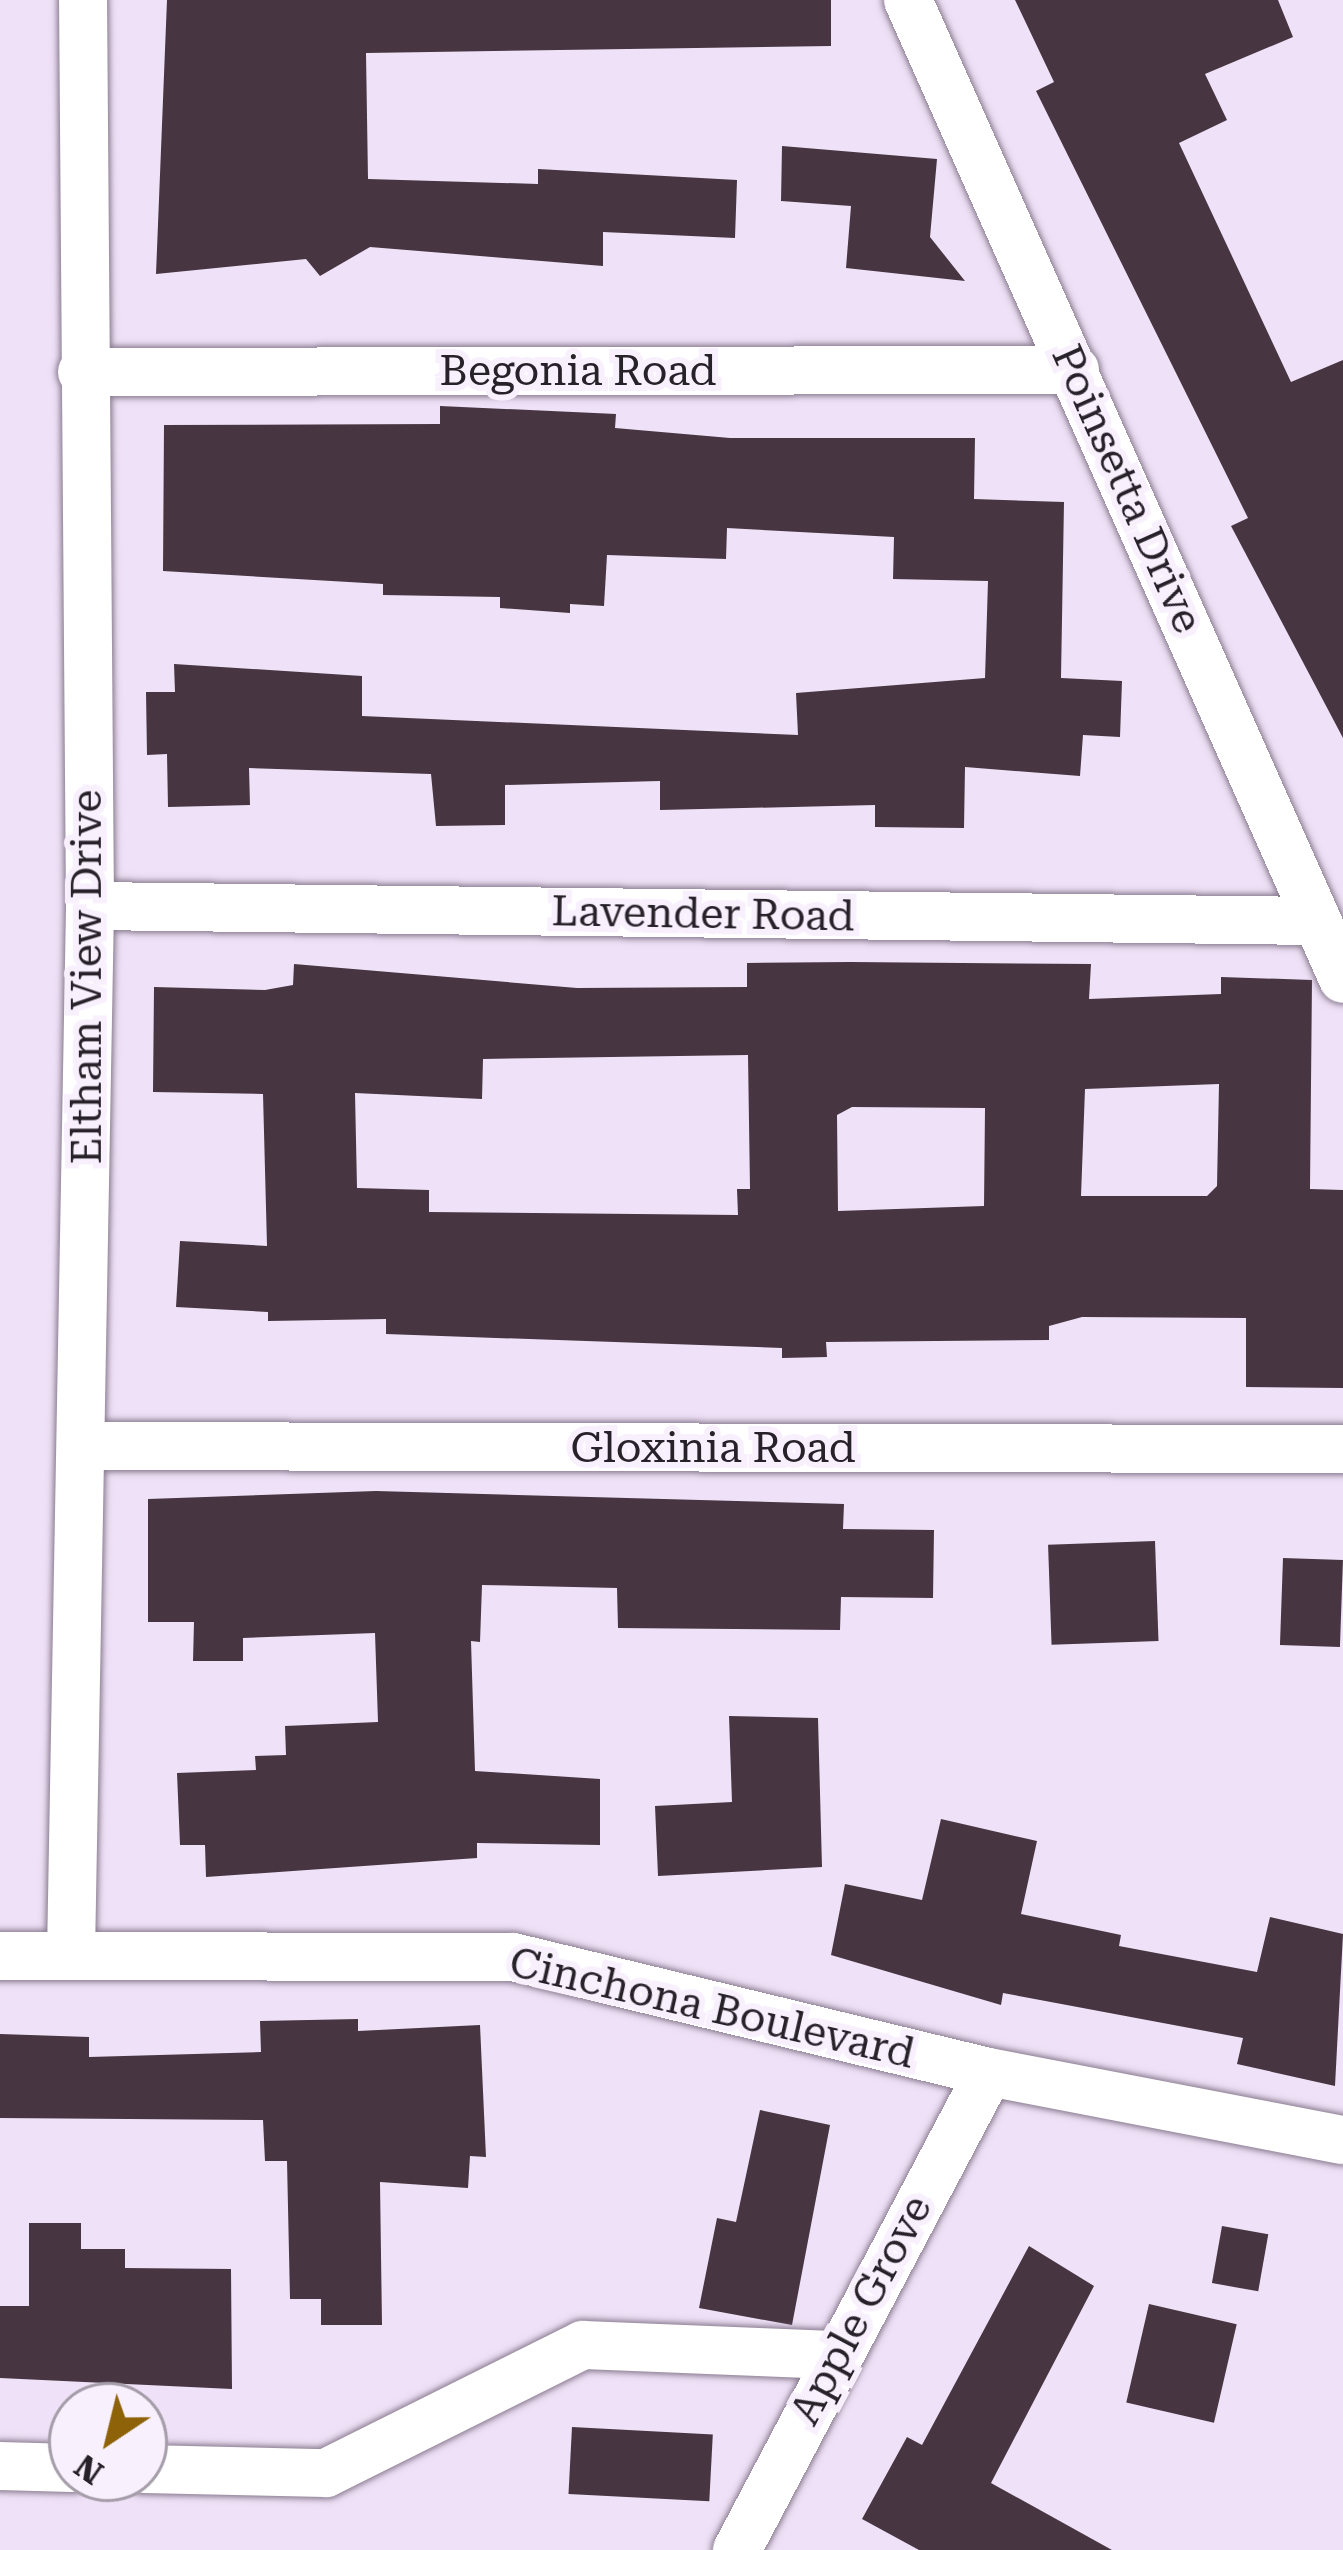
<!DOCTYPE html>
<style>
body{margin:0}
#map{position:relative;width:1343px;height:2550px;overflow:hidden;background:#efe1f7;font-family:"Roboto Serif",serif}
div>[style]{position:absolute}
[style*='--x']{left:calc(var(--x)*1px);top:calc(var(--y)*1px);width:calc(var(--w)*1px);rotate:calc(var(--a)*1deg)}
.building>*{inset:0;background:#473541;transform-origin:0 0}
.roads{filter:drop-shadow(0 0 3px #8a7c90) drop-shadow(0 0 3px #8a7c90)}
.minor>*{height:48px;margin:-24px;padding:0 24px;transform-origin:24px;border-radius:24px;background:#fff}
span{translate:-50% -50%;white-space:nowrap;text-align:center;line-height:1.15;-webkit-text-stroke:12px #f9f0fe;paint-order:stroke}
.street-label{font-size:42px;color:#272129}
.north{position:absolute;left:48px;top:2382px;width:120px;height:120px;box-sizing:border-box;background:#f9f0fe;border:3px solid #a59da9;border-radius:50%;rotate:215deg;font-size:33px;font-weight:700;line-height:48px;text-align:center;color:#272129}
.north::after{content:'';display:block;margin:auto;width:42px;height:54px;background:#8e6208;clip-path:polygon(50% 0,100% 100%,50% 72%,0 100%)}
</style>
<div id="map">
<div class="building">
<div style="clip-path:polygon(167px 0,831px 0,831px 46px,366px 53px,368px 179px,538px 184px,538px 169px,737px 180px,735px 238px,603px 232px,603px 266px,370px 247px,320px 276px,306px 259px,156px 274px)"></div>
<div style="clip-path:polygon(1015px 0,1278px 0,1293px 37px,1205px 74px,1227px 120px,1179px 143px,1291px 382px,1343px 360px,1343px 738px,1231px 526px,1248px 518px,1036px 91px,1054px 82px)"></div>
<div style="clip-path:polygon(782px 146px,937px 159px,930px 237px,965px 281px,846px 268px,851px 206px,781px 201px)"></div>
<div style="clip-path:polygon(440px 406px,616px 414px,615px 428px,730px 438px,975px 438px,974px 499px,1064px 502px,1061px 678px,1122px 681px,1120px 737px,1083px 735px,1080px 776px,965px 767px,964px 828px,875px 827px,875px 805px,660px 810px,660px 781px,505px 785px,505px 825px,436px 826px,431px 774px,249px 768px,250px 805px,168px 807px,167px 754px,147px 755px,146px 692px,175px 692px,174px 664px,362px 676px,362px 716px,798px 735px,796px 693px,985px 678px,988px 581px,893px 579px,894px 537px,727px 528px,726px 559px,607px 555px,604px 606px,570px 604px,570px 613px,500px 608px,500px 597px,383px 595px,383px 584px,163px 571px,164px 425px,440px 424px)"></div>
<div style="clip-path:polygon(evenodd,850px 962px,1091px 964px,1089px 999px,1221px 994px,1221px 977px,1312px 980px,1310px 1189px,1343px 1190px,1343px 1388px,1246px 1387px,1246px 1318px,1082px 1317px,1049px 1326px,1049px 1340px,826px 1342px,827px 1357px,782px 1358px,782px 1348px,386px 1334px,386px 1319px,268px 1321px,268px 1312px,176px 1307px,180px 1241px,267px 1246px,263px 1094px,153px 1092px,154px 987px,265px 990px,293px 985px,294px 964px,577px 988px,747px 987px,747px 963px,850px 962px,748px 1055px,750px 1189px,737px 1189px,738px 1215px,429px 1212px,429px 1190px,357px 1188px,355px 1093px,482px 1099px,483px 1059px,748px 1055px,850px 962px,1219px 1084px,1217px 1186px,1207px 1196px,1081px 1196px,1085px 1089px,1219px 1084px,850px 962px,852px 1107px,985px 1108px,984px 1206px,838px 1211px,837px 1115px,852px 1107px)"></div>
<div style="clip-path:polygon(376px 1491px,844px 1504px,843px 1529px,934px 1530px,933px 1598px,841px 1597px,840px 1630px,618px 1628px,617px 1588px,482px 1585px,480px 1642px,471px 1641px,475px 1771px,600px 1779px,600px 1845px,477px 1843px,477px 1858px,206px 1877px,205px 1845px,180px 1845px,177px 1773px,256px 1770px,255px 1756px,286px 1755px,285px 1726px,378px 1722px,375px 1633px,243px 1638px,243px 1661px,193px 1661px,194px 1622px,148px 1622px,148px 1499px)"></div>
<div style="left:1155px;top:1541px;width:100px;height:107px;rotate:88deg"></div>
<div style="left:1283px;top:1558px;width:60px;height:87px;rotate:2deg"></div>
<div style="clip-path:polygon(729px 1716px,818px 1718px,822px 1867px,658px 1876px,655px 1806px,732px 1802px)"></div>
<div style="clip-path:polygon(941px 1819px,1037px 1841px,1021px 1914px,1121px 1935px,1119px 1946px,1257px 1972px,1270px 1917px,1343px 1934px,1335px 2086px,1237px 2064px,1243px 2038px,1003px 1993px,1001px 2005px,831px 1955px,845px 1884px,922px 1900px)"></div>
<div style="clip-path:polygon(358px 2019px,358px 2031px,480px 2025px,486px 2157px,470px 2156px,468px 2188px,380px 2182px,382px 2325px,321px 2325px,321px 2299px,290px 2299px,287px 2161px,265px 2161px,263px 2120px,0 2118px,0 2034px,89px 2037px,89px 2057px,261px 2052px,260px 2021px)"></div>
<div style="clip-path:polygon(760px 2110px,830px 2125px,792px 2325px,699px 2308px,717px 2218px,736px 2222px)"></div>
<div style="clip-path:polygon(29px 2223px,81px 2223px,81px 2249px,125px 2249px,125px 2268px,231px 2269px,232px 2389px,0 2378px,0 2306px,29px 2306px)"></div>
<div style="left:1222px;top:2226px;width:47px;height:58px;rotate:10deg"></div>
<div style="clip-path:polygon(1029px 2246px,1094px 2286px,991px 2483px,1112px 2550px,919px 2550px,862px 2519px,907px 2437px,922px 2445px)"></div>
<div style="left:1149px;top:2304px;width:90px;height:101px;rotate:13deg"></div>
<div style="left:572px;top:2427px;width:141px;height:67px;rotate:3deg"></div>
</div>
<div class="roads">
<div class="minor">
<div style="--x:908;--y:0;--w:1071;--a:66.04"></div>
<div style="--x:82;--y:372;--w:993;--a:-0.12"></div>
<div style="--x:90;--y:906;--w:1226;--a:0.7"></div>
<div style="--x:83;--y:1446;--w:1260;--a:0.14"></div>
<div style="--x:71;--y:1954;--w:1048;--a:-88.96"></div>
<div style="--x:90;--y:906;--w:906;--a:-90.44"></div>
<div style="--x:0;--y:1956;--w:513;--a:0.11"></div>
<div style="--x:513;--y:1957;--w:490;--a:13.6"></div>
<div style="--x:989;--y:2072;--w:360;--a:10.9"></div>
<div style="--x:0;--y:2466;--w:72;--a:1.6"></div>
<div style="--x:144;--y:2469;--w:182;--a:1.3"></div>
<div style="--x:326;--y:2473;--w:287;--a:-26.5"></div>
<div style="--x:583;--y:2345;--w:251;--a:2.3"></div>
<div style="--x:737;--y:2550;--w:540;--a:-62.2"></div>
</div>
</div>
<div class="street-label">
<span style="left:578px;top:371px">Begonia Road</span>
<span style="left:1127px;top:489px;rotate:66deg">Poinsetta Drive</span>
<span style="left:703px;top:914px;rotate:1deg">Lavender Road</span>
<span style="left:87px;top:977px;rotate:-90deg">Eltham View Drive</span>
<span style="left:713px;top:1448px">Gloxinia Road</span>
<span style="left:712px;top:2008px;rotate:13deg">Cinchona Boulevard</span>
<span style="left:861px;top:2310px;rotate:-62deg">Apple Grove</span>
</div>
<div class="north">N</div>
</div>
